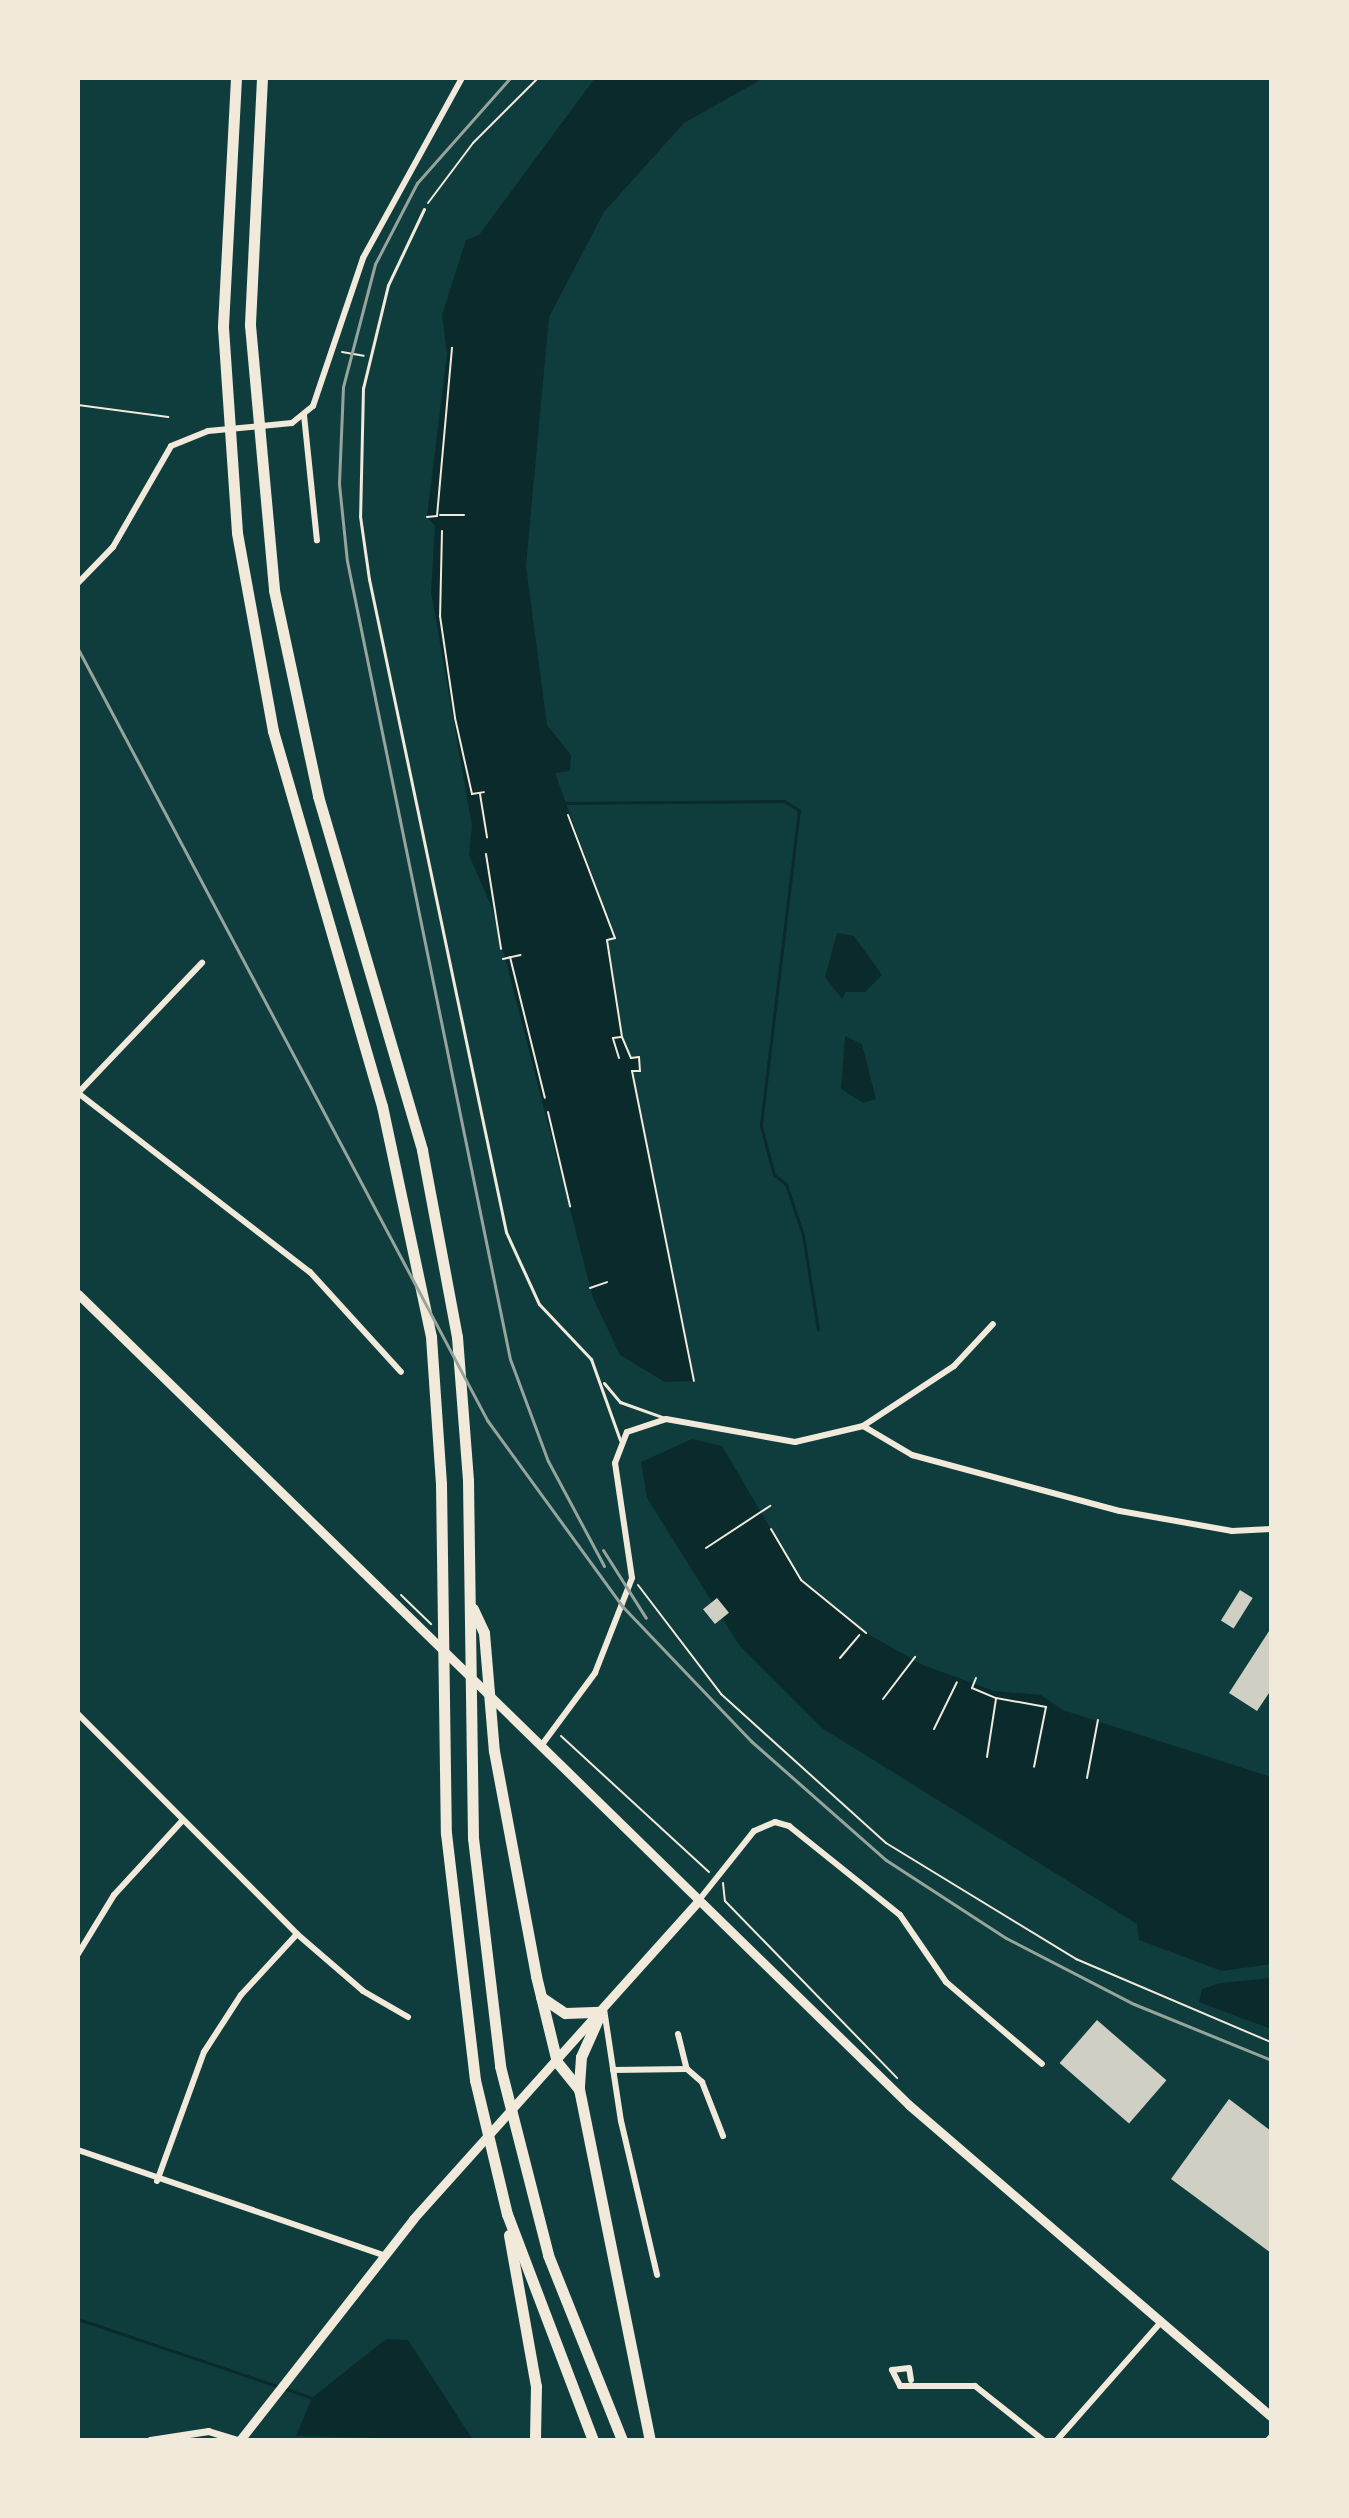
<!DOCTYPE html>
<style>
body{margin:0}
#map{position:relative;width:1349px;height:2518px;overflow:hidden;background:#0f3d3e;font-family:"Titillium Web",sans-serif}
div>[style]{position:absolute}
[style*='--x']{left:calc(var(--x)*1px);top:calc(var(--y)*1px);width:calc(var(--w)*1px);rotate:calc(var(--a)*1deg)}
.water>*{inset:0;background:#0a2a2b}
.stream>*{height:3px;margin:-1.5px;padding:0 1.5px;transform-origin:1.5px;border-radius:1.5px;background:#0a2a2b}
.building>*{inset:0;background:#cfcfc3;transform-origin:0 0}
.path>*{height:2px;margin:-1px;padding:0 1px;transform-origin:1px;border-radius:1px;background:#f1e9da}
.service>*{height:3px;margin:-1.5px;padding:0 1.5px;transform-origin:1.5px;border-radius:1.5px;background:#f1e9da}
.minor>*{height:6px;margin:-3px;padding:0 3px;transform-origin:3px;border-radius:3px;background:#f1e9da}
.tertiary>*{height:7px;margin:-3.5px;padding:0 3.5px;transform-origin:3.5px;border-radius:3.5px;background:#f1e9da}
.primary>*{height:9px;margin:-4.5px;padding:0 4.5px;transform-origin:4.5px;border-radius:4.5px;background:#f1e9da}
.motorway>*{height:11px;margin:-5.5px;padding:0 5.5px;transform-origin:5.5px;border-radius:5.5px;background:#f1e9da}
.rail>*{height:3px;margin:-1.5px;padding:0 1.5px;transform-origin:1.5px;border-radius:1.5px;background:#97a49c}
span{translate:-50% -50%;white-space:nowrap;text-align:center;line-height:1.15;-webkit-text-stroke:8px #f1e9da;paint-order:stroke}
.frame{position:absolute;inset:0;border:80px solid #f1e9da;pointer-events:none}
</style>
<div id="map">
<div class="water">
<div style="clip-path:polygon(595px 78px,764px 78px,684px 123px,604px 212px,549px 317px,526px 566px,547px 725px,571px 755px,570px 771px,555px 773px,615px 938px,608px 940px,622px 1036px,631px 1057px,639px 1057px,640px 1071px,632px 1072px,694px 1381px,665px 1382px,620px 1355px,593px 1298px,492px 908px,469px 855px,472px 826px,431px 592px,435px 526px,427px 517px,447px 354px,442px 315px,466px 240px,479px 235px)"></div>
<div style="clip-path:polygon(837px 933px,854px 936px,882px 975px,865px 992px,846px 992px,842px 999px,825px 977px)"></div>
<div style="clip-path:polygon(845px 1036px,862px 1044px,876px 1099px,863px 1103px,841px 1089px)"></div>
<div style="clip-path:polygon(692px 1439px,722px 1446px,801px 1580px,866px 1633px,923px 1665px,994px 1691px,1041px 1695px,1063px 1710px,1271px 1777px,1271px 1964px,1222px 1971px,1139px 1940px,1137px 1924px,822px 1728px,739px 1645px,647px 1498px,641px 1462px)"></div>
<div style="clip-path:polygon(1271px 1978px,1271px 2029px,1199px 2002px,1202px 1989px,1220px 1983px)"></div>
<div style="clip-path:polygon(386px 2339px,408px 2340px,473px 2440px,296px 2436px,312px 2398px)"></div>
</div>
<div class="stream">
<div style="--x:564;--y:803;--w:220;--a:-0.5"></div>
<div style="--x:784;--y:801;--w:17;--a:31"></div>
<div style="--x:799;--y:810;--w:318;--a:96.9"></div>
<div style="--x:761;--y:1126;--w:51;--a:75.1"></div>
<div style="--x:774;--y:1175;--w:15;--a:37"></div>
<div style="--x:786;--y:1184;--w:54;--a:71.6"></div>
<div style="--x:803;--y:1235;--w:96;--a:81"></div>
<div style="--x:78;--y:2319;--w:248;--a:18.6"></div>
</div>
<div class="building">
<div style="left:1240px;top:1590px;width:15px;height:36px;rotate:32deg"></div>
<div style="left:717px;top:1598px;width:19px;height:18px;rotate:51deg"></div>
<div style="clip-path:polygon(1271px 1628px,1271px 1690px,1257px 1711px,1229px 1693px)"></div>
<div style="left:1097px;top:2020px;width:92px;height:57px;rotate:41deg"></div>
<div style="clip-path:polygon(1229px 2099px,1271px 2131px,1271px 2253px,1171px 2179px)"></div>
</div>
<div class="path">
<div style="--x:428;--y:203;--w:75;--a:-53.1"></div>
<div style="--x:473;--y:143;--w:92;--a:-45"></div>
<div style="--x:342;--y:352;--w:22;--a:10"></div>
<div style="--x:78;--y:405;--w:91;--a:7.6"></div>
<div style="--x:440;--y:515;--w:24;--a:0"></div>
<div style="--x:427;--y:517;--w:10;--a:-6"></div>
<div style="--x:437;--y:516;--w:169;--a:-84.9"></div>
<div style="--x:442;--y:531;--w:85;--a:91.3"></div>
<div style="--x:440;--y:616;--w:103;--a:81.6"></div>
<div style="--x:455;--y:718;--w:78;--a:77.4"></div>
<div style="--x:472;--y:794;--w:12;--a:-9"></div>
<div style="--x:480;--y:794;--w:44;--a:80.8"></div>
<div style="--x:568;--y:815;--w:132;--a:69.1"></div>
<div style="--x:615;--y:938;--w:8;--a:166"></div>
<div style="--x:607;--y:940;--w:98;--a:81.2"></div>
<div style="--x:622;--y:1037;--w:23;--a:67"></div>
<div style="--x:631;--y:1058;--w:8;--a:-7"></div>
<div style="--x:639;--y:1057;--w:14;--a:86"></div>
<div style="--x:640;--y:1071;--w:8;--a:180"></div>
<div style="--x:632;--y:1071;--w:316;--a:78.7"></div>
<div style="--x:486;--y:854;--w:96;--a:81"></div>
<div style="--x:510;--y:957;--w:145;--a:76.1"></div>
<div style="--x:503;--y:959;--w:18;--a:-13"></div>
<div style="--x:619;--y:1058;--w:21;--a:-107"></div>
<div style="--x:613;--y:1038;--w:8;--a:-7"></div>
<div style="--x:548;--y:1112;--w:97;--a:76.8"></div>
<div style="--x:590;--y:1288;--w:18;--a:-19"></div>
<div style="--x:771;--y:1529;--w:59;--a:59.5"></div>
<div style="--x:801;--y:1580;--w:84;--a:39.2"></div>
<div style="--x:706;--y:1548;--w:77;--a:-33.3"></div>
<div style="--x:638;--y:1585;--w:137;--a:52.7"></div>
<div style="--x:721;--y:1694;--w:222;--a:42.1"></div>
<div style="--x:886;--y:1843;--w:223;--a:31.4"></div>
<div style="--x:1076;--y:1959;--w:212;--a:23.1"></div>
<div style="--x:401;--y:1595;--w:42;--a:44"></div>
<div style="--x:840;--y:1658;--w:30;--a:-50"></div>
<div style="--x:976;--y:1678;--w:11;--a:112"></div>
<div style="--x:972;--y:1688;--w:26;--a:23"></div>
<div style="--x:996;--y:1698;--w:51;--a:10.2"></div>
<div style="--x:1046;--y:1707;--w:61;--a:101.3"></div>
<div style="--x:883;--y:1699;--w:53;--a:-52.7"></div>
<div style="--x:934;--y:1729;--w:52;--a:-63.9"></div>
<div style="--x:561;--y:1736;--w:201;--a:42.6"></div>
<div style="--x:987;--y:1757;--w:59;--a:-81.2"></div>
<div style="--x:1087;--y:1778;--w:59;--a:-79.3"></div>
<div style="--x:723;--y:1883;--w:18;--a:84"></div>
<div style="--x:725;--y:1901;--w:247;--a:45.8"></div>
</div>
<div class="service">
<div style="--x:424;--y:209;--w:84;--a:115.3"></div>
<div style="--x:388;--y:285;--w:106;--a:103.6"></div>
<div style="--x:363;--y:388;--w:128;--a:91.3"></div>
<div style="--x:360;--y:516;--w:64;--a:81.9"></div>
<div style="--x:369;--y:579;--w:667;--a:78.15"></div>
<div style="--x:506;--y:1232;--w:79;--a:65.4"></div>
<div style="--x:539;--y:1304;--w:76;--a:46.6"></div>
<div style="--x:591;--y:1359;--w:86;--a:70.3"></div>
<div style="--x:604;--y:1383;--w:25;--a:50"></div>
<div style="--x:620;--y:1402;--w:48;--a:19.6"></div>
</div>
<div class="minor">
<div style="--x:304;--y:415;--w:126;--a:84.1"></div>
<div style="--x:78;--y:583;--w:50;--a:-45.8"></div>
<div style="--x:113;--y:547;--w:116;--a:-60.1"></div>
<div style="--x:171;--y:446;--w:40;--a:-22"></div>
<div style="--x:208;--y:431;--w:84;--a:-5.4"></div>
<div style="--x:292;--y:423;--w:27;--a:-39"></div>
<div style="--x:313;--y:406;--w:156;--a:-71.3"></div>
<div style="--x:363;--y:258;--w:205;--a:-61.2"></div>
<div style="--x:78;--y:1093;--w:293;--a:37.7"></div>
<div style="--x:310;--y:1272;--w:135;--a:47.7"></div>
<div style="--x:78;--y:1093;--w:180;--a:-46.4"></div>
<div style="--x:863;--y:1426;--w:57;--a:30.6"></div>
<div style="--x:912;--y:1455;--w:215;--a:15.1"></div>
<div style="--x:1120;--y:1511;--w:114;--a:10.1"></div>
<div style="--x:1232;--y:1531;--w:39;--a:-3"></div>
<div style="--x:78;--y:1714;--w:310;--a:45.1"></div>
<div style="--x:297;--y:1934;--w:87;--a:40.8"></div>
<div style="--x:363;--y:1991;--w:52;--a:30"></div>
<div style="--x:541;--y:1746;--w:91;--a:-53.5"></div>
<div style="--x:595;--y:1673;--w:102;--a:-68.7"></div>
<div style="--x:632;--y:1578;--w:116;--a:-98.4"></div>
<div style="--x:615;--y:1463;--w:33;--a:-69"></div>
<div style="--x:627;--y:1432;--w:41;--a:-18.4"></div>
<div style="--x:666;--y:1419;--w:131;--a:10.1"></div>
<div style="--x:795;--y:1442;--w:70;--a:-13.2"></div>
<div style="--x:863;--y:1426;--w:109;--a:-33.4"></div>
<div style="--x:954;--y:1366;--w:57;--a:-47.1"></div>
<div style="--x:699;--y:1900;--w:88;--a:-51.4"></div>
<div style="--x:754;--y:1831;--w:23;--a:-23"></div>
<div style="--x:775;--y:1822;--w:15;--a:16"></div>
<div style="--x:789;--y:1826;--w:142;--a:38.7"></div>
<div style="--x:900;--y:1915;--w:81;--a:55.5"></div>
<div style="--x:946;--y:1982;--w:126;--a:40.5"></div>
<div style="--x:78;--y:1954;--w:69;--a:-58.6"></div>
<div style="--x:114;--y:1895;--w:100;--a:-47.4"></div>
<div style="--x:604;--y:2009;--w:113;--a:81.4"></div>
<div style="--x:621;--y:2121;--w:158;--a:76.8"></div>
<div style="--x:678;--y:2034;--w:36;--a:76"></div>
<div style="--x:687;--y:2069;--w:20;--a:41"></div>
<div style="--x:702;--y:2082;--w:58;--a:68.7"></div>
<div style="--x:613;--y:2070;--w:74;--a:-0.8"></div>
<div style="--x:78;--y:2150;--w:323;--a:19"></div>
<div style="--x:157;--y:2181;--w:137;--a:-70"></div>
<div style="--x:204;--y:2052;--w:68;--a:-57"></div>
<div style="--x:241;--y:1995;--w:83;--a:-47.4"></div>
<div style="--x:911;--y:2380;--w:12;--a:-99"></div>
<div style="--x:909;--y:2368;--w:17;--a:173"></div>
<div style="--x:892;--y:2370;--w:18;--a:63"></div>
<div style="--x:900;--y:2386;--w:75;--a:0"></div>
<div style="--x:975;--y:2386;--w:87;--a:38.5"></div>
<div style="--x:1057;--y:2440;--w:157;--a:-48.6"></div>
<div style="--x:1268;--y:2440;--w:4;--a:-45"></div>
</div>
<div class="tertiary">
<div style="--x:150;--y:2440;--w:59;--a:-8.8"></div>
<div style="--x:208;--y:2431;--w:31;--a:17"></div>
</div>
<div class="primary">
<div style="--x:78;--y:1294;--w:1161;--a:44.3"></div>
<div style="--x:909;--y:2105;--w:477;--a:40.7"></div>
<div style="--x:240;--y:2440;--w:281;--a:-51.9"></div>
<div style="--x:413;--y:2219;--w:428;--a:-48.1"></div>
</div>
<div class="motorway">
<div style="--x:236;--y:78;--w:249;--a:93"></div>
<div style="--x:223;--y:327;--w:206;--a:86.1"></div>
<div style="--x:237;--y:533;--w:201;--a:79.7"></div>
<div style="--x:273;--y:731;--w:391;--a:73.8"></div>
<div style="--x:382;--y:1106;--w:236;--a:78"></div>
<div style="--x:431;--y:1337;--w:147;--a:86.1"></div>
<div style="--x:441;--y:1484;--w:349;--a:89.2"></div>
<div style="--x:446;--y:1833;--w:249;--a:83.3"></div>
<div style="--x:475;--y:2080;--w:138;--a:76.6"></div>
<div style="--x:507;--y:2214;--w:242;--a:69.2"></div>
<div style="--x:262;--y:78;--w:247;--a:92.8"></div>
<div style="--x:250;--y:325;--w:266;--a:84.8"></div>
<div style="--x:274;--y:590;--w:211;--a:77.9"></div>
<div style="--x:318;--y:796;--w:369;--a:73.6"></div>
<div style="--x:422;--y:1150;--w:190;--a:79.4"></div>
<div style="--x:457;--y:1337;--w:143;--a:85.6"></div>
<div style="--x:468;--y:1480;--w:358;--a:89.2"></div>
<div style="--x:473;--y:1838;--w:230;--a:83.2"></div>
<div style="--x:500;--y:2066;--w:195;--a:75.7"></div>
<div style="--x:548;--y:2255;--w:199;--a:68.2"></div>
<div style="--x:473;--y:1609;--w:26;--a:65"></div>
<div style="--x:484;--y:1633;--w:118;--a:85.2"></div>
<div style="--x:494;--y:1751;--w:229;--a:79.4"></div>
<div style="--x:536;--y:1976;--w:89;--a:76.3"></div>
<div style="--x:557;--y:2062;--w:35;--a:51"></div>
<div style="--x:541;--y:1997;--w:29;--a:34"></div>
<div style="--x:565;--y:2013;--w:36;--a:-2"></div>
<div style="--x:601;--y:2012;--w:49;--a:114"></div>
<div style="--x:581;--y:2057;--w:32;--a:94"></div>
<div style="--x:579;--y:2089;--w:358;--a:78.6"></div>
<div style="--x:509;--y:2235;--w:153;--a:79.9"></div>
<div style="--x:536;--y:2386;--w:54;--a:91.1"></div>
</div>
<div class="rail">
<div style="--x:510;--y:78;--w:140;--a:131.5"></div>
<div style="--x:417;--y:183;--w:91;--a:117.4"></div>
<div style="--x:375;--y:264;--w:127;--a:104.6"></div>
<div style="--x:343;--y:387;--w:97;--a:92.4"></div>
<div style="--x:339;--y:484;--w:77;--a:84.1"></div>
<div style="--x:347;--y:561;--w:814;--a:78.46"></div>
<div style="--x:510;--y:1359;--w:109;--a:69.6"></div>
<div style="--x:548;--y:1461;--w:119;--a:61.9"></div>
<div style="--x:78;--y:649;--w:873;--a:62.05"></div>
<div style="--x:487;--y:1420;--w:231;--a:54"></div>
<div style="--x:623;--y:1607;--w:185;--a:46.3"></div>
<div style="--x:751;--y:1741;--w:180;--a:41.4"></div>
<div style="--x:886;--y:1860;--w:143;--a:33"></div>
<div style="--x:1006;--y:1938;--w:144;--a:27.3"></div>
<div style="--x:1134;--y:2004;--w:148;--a:22.2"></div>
<div style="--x:603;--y:1550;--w:80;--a:57.7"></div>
</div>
<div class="frame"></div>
</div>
